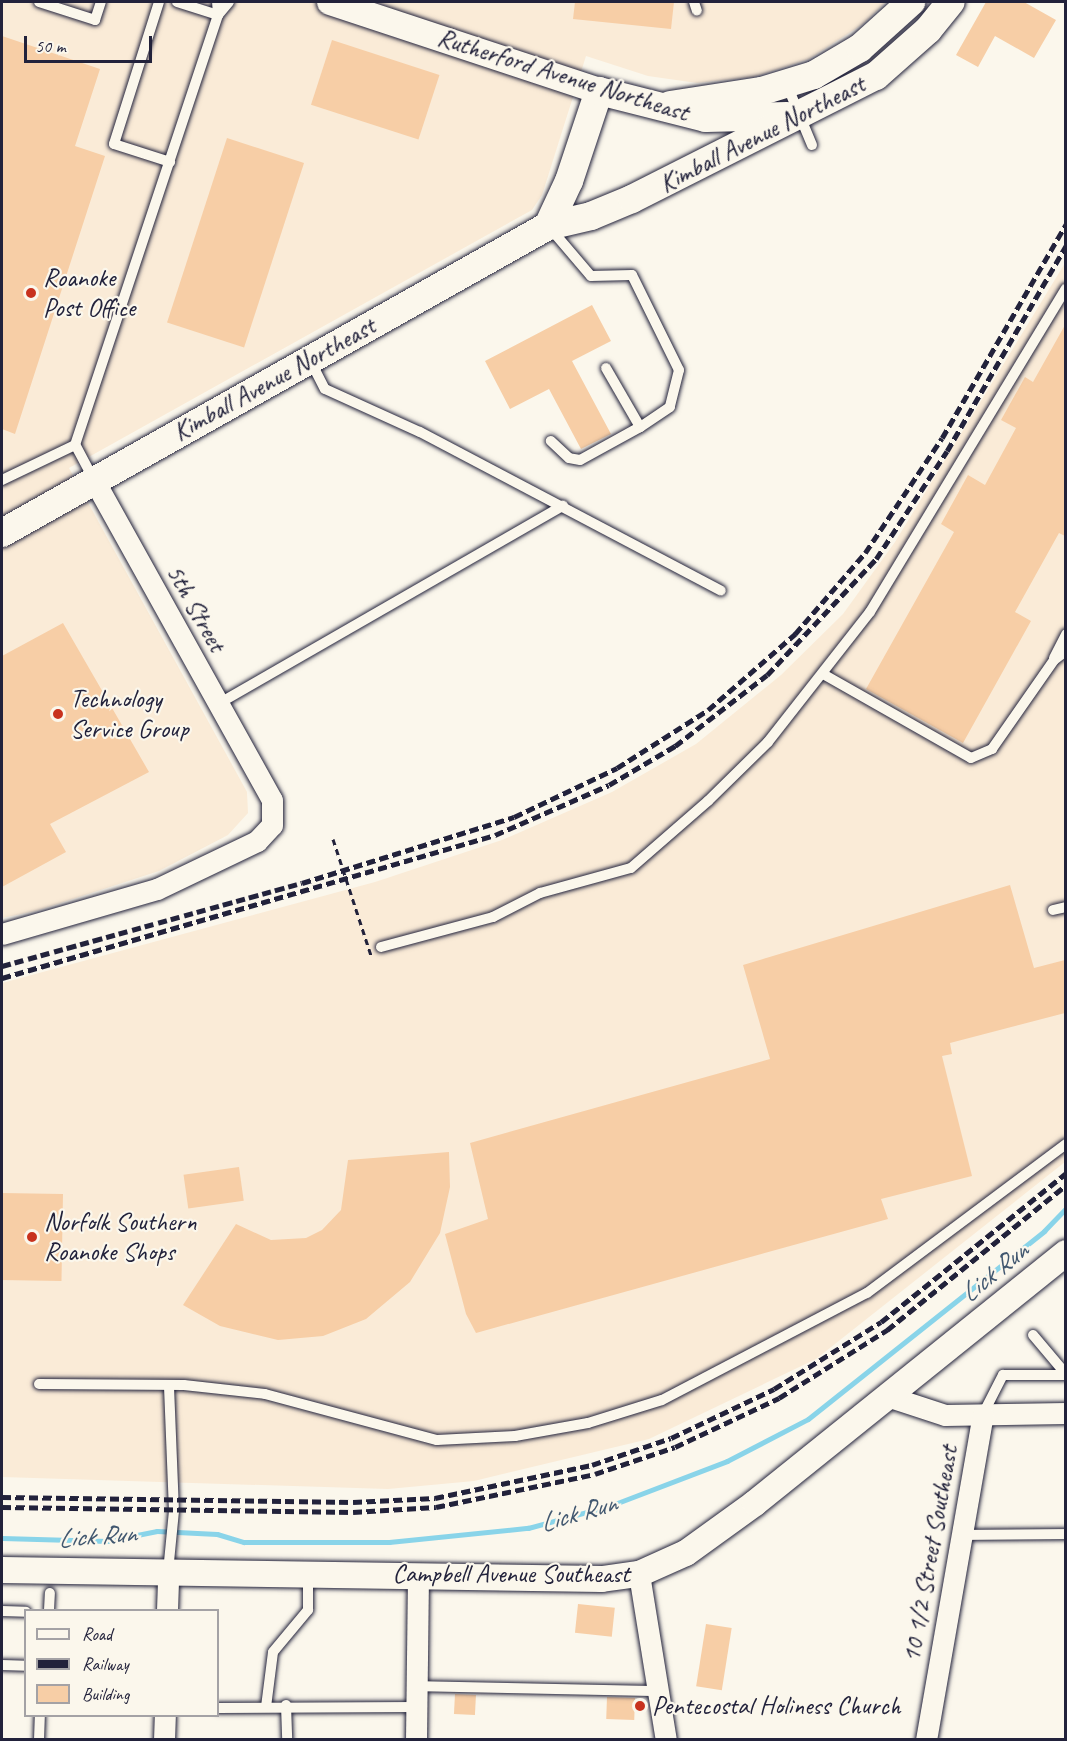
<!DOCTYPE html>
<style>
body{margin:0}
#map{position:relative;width:1067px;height:1741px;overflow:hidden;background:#fbf7ec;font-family:Caveat,sans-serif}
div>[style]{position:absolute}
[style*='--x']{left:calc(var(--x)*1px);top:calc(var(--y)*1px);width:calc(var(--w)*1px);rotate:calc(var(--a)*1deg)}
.built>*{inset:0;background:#faebd7}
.stream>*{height:5px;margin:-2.5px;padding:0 2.5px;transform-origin:2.5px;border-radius:2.5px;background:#89d4e9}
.building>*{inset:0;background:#f7cea6;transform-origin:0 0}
.roads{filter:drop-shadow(0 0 2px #22223b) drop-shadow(0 0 2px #22223b)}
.service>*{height:10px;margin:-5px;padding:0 5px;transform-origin:5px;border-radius:5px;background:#fbf7ec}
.minor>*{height:21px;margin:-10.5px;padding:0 10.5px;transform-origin:10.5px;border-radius:10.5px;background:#fbf7ec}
.tertiary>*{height:26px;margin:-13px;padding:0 13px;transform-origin:13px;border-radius:13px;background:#fbf7ec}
.secondary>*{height:28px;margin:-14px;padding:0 14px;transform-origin:14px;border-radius:14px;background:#fbf7ec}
.rail>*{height:4.5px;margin-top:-2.25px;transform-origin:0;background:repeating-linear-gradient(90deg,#22223b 0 9px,transparent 0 13.5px)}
.path-bridge>*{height:3px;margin-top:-1.5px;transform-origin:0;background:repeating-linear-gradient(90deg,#22223b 0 6px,transparent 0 10.5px)}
.dots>*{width:16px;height:16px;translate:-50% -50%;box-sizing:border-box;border:3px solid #fbf7ec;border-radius:50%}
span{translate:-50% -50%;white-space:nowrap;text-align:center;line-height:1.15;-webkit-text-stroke:4.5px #fbf7ec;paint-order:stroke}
.street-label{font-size:26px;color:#22223b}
.poi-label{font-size:26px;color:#22223b}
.left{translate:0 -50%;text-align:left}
.water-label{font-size:27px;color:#41576f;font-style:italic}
.frame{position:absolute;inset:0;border:3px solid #22223b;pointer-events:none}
.legend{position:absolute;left:24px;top:1609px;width:195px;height:108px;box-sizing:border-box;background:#fbf7ec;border:2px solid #a4a2a5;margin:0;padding:8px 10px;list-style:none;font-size:18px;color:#22223b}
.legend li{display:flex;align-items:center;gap:12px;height:30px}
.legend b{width:30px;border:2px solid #a4a2a5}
.scale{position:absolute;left:24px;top:36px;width:128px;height:27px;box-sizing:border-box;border:3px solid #22223b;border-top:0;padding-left:8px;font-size:18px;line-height:21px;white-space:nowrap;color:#22223b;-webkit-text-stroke:4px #fbf7ec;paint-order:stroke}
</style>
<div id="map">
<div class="built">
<div style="clip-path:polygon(2px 2px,886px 2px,863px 24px,809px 59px,754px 77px,697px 83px,648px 76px,586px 56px,542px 195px,532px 210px,69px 468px,247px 792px,248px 813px,228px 835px,159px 871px,36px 911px,2px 918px)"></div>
<div style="clip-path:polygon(1065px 263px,1065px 1162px,816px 1359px,649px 1439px,474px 1481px,388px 1489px,2px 1477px,2px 983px,375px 882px,502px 840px,612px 792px,696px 744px,781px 675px,843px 614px,895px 542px)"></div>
</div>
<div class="stream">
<div style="--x:2;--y:1538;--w:105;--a:1.6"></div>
<div style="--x:107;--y:1541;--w:51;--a:-11.3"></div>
<div style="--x:157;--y:1531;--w:60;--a:2.9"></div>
<div style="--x:217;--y:1534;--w:28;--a:17"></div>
<div style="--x:244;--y:1542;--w:145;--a:0"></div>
<div style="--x:389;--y:1542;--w:140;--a:-5.8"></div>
<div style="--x:528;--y:1528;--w:87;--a:-15.3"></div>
<div style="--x:612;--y:1505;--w:123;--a:-20.9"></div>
<div style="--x:727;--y:1461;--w:91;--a:-27.4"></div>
<div style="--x:808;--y:1419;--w:302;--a:-38.5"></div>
<div style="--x:1044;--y:1231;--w:32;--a:-46"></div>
</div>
<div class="building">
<div style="clip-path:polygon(575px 2px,674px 2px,671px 29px,573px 19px)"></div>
<div style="clip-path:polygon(986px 2px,1024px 2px,1056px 20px,1034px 58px,995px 36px,978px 67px,956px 55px)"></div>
<div style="clip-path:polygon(2px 36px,100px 69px,75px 146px,105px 156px,15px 434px,2px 429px)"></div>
<div style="left:332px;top:40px;width:113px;height:68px;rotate:18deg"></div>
<div style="left:227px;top:138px;width:81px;height:194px;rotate:18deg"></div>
<div style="clip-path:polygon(592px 305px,611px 341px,572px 361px,611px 434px,581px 449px,549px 389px,510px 409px,485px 361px)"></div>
<div style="clip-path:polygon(1065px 325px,1065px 536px,1059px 533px,1015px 612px,1031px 621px,963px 743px,866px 689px,954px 532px,941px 524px,968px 475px,985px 485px,1016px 428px,1001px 420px,1025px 377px,1033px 382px)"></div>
<div style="clip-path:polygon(63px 623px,149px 772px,50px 824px,66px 852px,2px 887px,2px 656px)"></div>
<div style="clip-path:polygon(1010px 885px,1034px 968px,1065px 960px,1065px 1013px,950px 1043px,952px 1054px,942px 1056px,972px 1176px,881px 1199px,888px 1219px,476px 1333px,466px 1314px,445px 1234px,488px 1219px,470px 1143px,770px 1059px,743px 965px)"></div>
<div style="clip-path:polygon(449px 1152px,450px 1187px,440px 1233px,410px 1282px,366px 1319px,323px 1336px,278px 1340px,220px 1326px,183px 1305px,236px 1224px,271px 1240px,306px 1238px,322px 1230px,341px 1210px,348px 1160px)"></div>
<div style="left:239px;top:1167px;width:34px;height:56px;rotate:82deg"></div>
<div style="left:2px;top:1193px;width:61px;height:87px;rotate:1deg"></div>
<div style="left:578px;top:1604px;width:37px;height:29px;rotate:6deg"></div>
<div style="left:706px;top:1624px;width:26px;height:63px;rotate:9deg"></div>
<div style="left:455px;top:1694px;width:21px;height:20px;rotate:3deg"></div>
<div style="left:607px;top:1697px;width:28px;height:22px;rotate:2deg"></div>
</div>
<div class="roads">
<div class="service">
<div style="--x:39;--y:2;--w:59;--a:17.8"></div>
<div style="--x:95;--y:20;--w:19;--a:-72"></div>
<div style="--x:159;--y:2;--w:149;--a:107.6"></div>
<div style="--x:114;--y:144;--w:59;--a:17.8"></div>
<div style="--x:177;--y:2;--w:43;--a:17.6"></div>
<div style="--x:694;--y:2;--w:9;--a:72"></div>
<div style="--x:218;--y:15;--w:17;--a:-50"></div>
<div style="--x:787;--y:85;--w:65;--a:67.4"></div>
<div style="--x:550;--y:228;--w:63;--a:49.5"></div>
<div style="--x:591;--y:276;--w:41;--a:-1.4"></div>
<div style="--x:632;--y:275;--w:106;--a:63.7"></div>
<div style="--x:679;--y:370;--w:38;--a:104"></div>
<div style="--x:670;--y:407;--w:36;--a:146"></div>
<div style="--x:640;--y:427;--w:68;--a:151.2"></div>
<div style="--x:580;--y:460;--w:11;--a:-170"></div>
<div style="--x:569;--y:458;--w:25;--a:-137"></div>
<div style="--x:311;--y:362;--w:30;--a:63"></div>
<div style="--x:325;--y:389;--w:104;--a:24.4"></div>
<div style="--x:420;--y:432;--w:340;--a:27.8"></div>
<div style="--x:606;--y:368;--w:68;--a:60"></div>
<div style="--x:2;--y:480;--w:81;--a:-25.6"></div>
<div style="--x:94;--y:480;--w:40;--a:-118"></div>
<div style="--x:75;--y:445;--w:453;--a:-71.6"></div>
<div style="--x:218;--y:15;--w:13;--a:-94"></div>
<div style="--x:1054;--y:658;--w:27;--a:-63"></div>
<div style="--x:823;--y:674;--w:170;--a:29.6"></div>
<div style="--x:971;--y:758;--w:23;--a:-23"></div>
<div style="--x:992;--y:749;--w:108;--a:-55.1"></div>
<div style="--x:1054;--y:660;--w:15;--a:-37"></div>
<div style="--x:218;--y:704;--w:398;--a:-29.9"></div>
<div style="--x:1053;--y:910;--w:13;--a:-13"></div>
<div style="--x:381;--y:947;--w:116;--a:-15"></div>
<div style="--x:493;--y:917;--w:53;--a:-27.1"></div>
<div style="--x:540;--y:893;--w:94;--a:-15.4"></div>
<div style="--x:631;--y:868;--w:102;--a:-41"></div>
<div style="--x:708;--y:801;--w:84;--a:-44.5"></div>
<div style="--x:768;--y:742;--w:165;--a:-51.9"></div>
<div style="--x:870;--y:612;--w:378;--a:-58.8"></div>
<div style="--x:1033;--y:1335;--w:51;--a:49.8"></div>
<div style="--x:39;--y:1384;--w:145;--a:0.4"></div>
<div style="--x:184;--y:1385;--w:81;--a:6.3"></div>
<div style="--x:265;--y:1394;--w:178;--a:15"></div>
<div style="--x:437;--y:1440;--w:78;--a:-2.9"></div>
<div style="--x:515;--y:1436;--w:74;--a:-10.1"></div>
<div style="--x:588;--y:1423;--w:77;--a:-17.3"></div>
<div style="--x:662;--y:1400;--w:231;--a:-27.6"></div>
<div style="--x:867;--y:1293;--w:249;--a:-36.8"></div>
<div style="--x:983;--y:1414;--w:44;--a:-62.9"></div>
<div style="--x:1003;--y:1375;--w:63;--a:0"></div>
<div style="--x:961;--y:1535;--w:105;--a:-0.5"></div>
<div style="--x:168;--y:1572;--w:61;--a:-84.4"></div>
<div style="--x:174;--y:1511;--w:126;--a:-92.3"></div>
<div style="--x:49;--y:1610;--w:17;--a:-87"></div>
<div style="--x:2;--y:1611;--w:24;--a:2"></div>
<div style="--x:2;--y:1665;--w:24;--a:2"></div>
<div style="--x:416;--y:1686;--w:243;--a:1.2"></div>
<div style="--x:286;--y:1705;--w:35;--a:88"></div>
<div style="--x:266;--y:1707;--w:55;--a:-82.7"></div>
<div style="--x:273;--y:1652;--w:55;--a:-50.2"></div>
<div style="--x:308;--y:1610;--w:36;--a:-90"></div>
<div style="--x:218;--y:1708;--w:199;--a:-0.3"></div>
<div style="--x:39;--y:1740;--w:24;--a:-88"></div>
</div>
<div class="minor">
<div style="--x:2;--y:934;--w:161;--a:-16.2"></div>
<div style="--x:157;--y:889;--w:111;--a:-25.6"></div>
<div style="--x:257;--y:841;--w:22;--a:-47"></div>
<div style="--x:272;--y:825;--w:25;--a:-90"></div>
<div style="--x:272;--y:800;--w:366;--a:-119.1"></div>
<div style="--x:887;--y:1396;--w:61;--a:18.1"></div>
<div style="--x:945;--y:1415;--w:121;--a:-0.9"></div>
<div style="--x:639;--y:1574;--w:168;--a:80.8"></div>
<div style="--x:167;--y:1610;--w:38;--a:-88"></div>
<div style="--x:164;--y:1740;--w:24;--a:-88"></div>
<div style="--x:416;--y:1740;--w:164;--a:-89.3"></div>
<div style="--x:926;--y:1740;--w:330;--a:-80.1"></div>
</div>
<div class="tertiary">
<div style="--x:330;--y:2;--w:283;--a:18.3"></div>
<div style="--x:2;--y:1570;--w:600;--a:0.86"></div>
<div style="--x:602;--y:1579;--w:37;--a:-8"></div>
<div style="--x:639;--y:1574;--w:51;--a:-24.1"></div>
<div style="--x:686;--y:1553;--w:85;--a:-35.9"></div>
<div style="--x:755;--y:1503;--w:399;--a:-38.8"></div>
</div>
<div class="secondary">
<div style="--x:670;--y:105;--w:93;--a:-8.7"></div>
<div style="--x:762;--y:91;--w:54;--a:-17.1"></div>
<div style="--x:814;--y:75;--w:53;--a:-30.4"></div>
<div style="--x:860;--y:48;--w:69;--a:-42"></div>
<div style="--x:548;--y:226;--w:50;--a:-65"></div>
<div style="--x:569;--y:181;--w:95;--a:-71.6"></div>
<div style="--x:599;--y:91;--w:110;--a:14.2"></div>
<div style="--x:706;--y:118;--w:81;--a:-1.4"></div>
<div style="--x:2;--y:533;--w:626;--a:-29.35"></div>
<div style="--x:548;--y:226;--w:44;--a:-13.1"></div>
<div style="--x:591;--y:216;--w:44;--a:-22.5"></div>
<div style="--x:632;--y:199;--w:273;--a:-26.8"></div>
<div style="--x:876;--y:76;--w:69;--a:-41.5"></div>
<div style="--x:928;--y:30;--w:36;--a:-51"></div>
</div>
</div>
<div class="rail">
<div style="--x:2;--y:966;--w:311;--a:-15.5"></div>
<div style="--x:302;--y:883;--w:222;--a:-17.3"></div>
<div style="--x:514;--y:817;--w:114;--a:-25.4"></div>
<div style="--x:617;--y:768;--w:108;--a:-32.5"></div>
<div style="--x:708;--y:710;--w:116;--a:-41.1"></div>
<div style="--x:795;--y:634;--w:107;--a:-49.2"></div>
<div style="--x:865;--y:553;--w:138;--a:-56.2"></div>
<div style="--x:942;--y:438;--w:247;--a:-59.9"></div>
<div style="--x:2;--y:978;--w:513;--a:-16.18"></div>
<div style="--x:495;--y:835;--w:124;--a:-23.7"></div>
<div style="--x:609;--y:785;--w:77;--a:-30.6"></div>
<div style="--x:675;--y:746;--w:116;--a:-37.7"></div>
<div style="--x:767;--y:675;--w:159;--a:-46.8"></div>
<div style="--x:876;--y:559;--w:129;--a:-56.7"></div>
<div style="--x:947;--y:451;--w:237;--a:-59.9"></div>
<div style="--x:2;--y:1497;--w:351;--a:0.8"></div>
<div style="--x:353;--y:1502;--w:82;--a:-2.8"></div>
<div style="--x:435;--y:1498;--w:160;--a:-11.9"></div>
<div style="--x:592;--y:1465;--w:83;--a:-18.9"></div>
<div style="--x:671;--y:1438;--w:114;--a:-25.4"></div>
<div style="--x:774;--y:1389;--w:126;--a:-32.1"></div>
<div style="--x:881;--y:1322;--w:238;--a:-38.8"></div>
<div style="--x:2;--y:1507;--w:351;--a:0.8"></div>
<div style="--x:353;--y:1512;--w:83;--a:-3.4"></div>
<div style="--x:436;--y:1507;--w:162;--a:-11.7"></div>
<div style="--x:595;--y:1474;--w:84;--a:-18.6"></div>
<div style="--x:675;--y:1447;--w:115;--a:-25.2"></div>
<div style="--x:779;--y:1398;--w:128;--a:-32.2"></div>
<div style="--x:887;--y:1330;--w:230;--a:-39"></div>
</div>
<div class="path-bridge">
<div style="--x:333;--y:839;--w:122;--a:71.9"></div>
</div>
<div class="dots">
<div style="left:31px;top:293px;background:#c8321e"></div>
<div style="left:58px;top:714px;background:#c8321e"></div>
<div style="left:32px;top:1237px;background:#c8321e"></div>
<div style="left:640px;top:1706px;background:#c8321e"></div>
</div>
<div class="street-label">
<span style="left:563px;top:75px;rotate:17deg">Rutherford Avenue Northeast</span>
<span style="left:762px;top:134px;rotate:-27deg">Kimball Avenue Northeast</span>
<span style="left:274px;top:379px;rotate:-29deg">Kimball Avenue Northeast</span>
<span style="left:196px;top:608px;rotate:61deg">5th Street</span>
<span style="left:930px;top:1554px;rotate:-80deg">10 1/2 Street Southeast</span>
<span style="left:511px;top:1574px">Campbell Avenue Southeast</span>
</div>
<div class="poi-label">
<span class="left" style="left:43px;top:293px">Roanoke<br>Post Office</span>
<span class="left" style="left:70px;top:714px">Technology<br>Service Group</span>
<span class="left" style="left:44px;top:1237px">Norfolk Southern<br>Roanoke Shops</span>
<span class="left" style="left:652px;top:1706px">Pentecostal Holiness Church</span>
</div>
<div class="water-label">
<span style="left:994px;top:1272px;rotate:-39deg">Lick Run</span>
<span style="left:578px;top:1513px;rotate:-16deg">Lick Run</span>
<span style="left:97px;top:1536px;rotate:-4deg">Lick Run</span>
</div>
<div class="frame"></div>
<ul class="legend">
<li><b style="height:8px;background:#fbf7ec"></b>Road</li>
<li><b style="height:8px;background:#22223b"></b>Railway</li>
<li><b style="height:16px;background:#f7cea6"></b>Building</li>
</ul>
<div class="scale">50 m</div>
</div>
